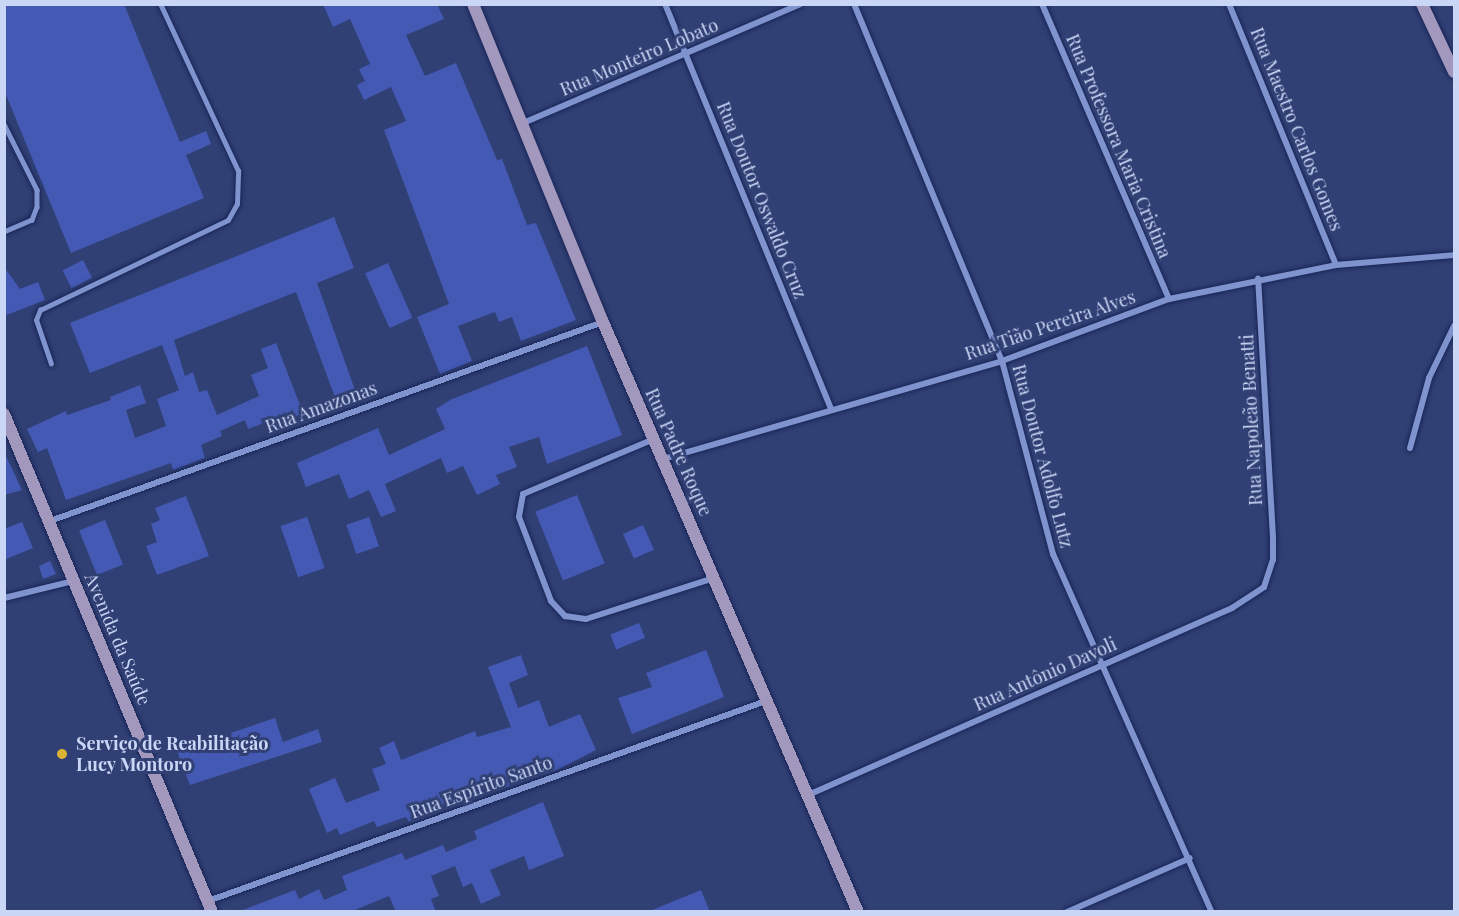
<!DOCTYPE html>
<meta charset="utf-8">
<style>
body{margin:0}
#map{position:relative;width:1459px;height:916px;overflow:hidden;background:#314074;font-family:"Playfair Display",serif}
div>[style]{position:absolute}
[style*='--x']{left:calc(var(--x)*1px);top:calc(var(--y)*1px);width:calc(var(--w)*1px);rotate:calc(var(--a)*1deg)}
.building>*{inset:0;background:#4359b4;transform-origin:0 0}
.roads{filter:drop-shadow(0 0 2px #192557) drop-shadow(0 0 2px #192557)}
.lane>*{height:4.5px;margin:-2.25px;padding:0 2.25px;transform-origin:2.25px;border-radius:2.25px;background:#7f93ce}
.street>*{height:6px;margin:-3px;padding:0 3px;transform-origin:3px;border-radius:3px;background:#7f93ce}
.secondary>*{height:12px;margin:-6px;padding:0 6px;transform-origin:6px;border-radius:6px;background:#a298bd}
.dots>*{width:16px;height:16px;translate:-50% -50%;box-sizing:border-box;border:3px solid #314074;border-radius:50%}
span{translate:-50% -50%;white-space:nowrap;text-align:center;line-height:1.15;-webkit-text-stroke:6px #314074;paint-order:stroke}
.street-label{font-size:18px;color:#cad6f5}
.poi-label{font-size:18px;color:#cad6f5;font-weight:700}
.left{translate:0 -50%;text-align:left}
.frame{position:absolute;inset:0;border:6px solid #cad6f5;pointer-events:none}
</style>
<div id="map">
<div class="building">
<div style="clip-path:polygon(4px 4px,124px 4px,180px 142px,206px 131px,211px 144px,186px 155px,204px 198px,71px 253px,4px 90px)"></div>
<div style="clip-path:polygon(323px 4px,437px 4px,444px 19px,406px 35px,425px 76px,456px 63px,497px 160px,502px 159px,527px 225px,536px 223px,576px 320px,521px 341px,512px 317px,499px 322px,495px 312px,458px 326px,472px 361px,440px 374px,417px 317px,449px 304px,384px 130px,406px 121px,391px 87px,364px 100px,357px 85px,365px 81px,359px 69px,370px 64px,350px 19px,333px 27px)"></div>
<div style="clip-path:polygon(334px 217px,354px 268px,317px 283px,356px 393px,336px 400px,296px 292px,174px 340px,185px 376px,193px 372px,199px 392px,207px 390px,217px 415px,259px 396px,251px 375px,268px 368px,261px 349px,276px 343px,303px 413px,272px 428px,269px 421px,248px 429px,245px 420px,220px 431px,222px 436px,201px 445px,205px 458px,173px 470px,171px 463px,66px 500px,47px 448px,38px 452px,27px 429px,66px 411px,67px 415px,111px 400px,110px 397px,140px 385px,146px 403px,126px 410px,135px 438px,166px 426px,157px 399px,179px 390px,162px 345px,90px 373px,70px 323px)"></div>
<div style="left:83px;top:260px;width:20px;height:23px;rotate:63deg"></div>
<div style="left:388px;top:263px;width:60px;height:25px;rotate:66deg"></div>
<div style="clip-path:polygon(4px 267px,20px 289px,38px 282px,45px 300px,4px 316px)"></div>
<div style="clip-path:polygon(587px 346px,622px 435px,547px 464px,539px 437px,509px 447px,517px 467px,496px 475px,500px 484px,477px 495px,463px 466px,447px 473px,441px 458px,385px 484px,396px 511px,381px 517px,369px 490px,349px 499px,339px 474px,306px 487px,297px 463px,378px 428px,389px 455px,445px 429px,436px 409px,450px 400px)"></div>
<div style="clip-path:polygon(4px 452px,22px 490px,4px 495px)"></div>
<div style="left:577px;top:495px;width:74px;height:45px;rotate:68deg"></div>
<div style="clip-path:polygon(186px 496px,209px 556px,157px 575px,146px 546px,157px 542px,151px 524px,160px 520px,155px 508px)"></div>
<div style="left:307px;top:517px;width:54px;height:28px;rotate:71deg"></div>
<div style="left:369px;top:517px;width:31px;height:24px;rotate:71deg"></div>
<div style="left:105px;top:520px;width:48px;height:28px;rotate:68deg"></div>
<div style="clip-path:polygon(22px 522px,33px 548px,4px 560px,4px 529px)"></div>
<div style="left:643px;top:525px;width:27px;height:22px;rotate:66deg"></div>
<div style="clip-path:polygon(50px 561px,56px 574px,43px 579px,39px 566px)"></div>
<div style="left:639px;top:623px;width:16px;height:31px;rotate:68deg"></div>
<div style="clip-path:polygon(706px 650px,724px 697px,632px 734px,618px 698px,652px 687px,646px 673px)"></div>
<div style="clip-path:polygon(521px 655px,528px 675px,509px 683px,518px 708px,539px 700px,549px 727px,580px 714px,596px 750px,557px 770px,496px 791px,495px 786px,409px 822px,406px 817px,377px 827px,374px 821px,340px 835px,337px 828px,327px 833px,309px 789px,335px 778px,346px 803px,380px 790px,372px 769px,386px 764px,379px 748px,394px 741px,401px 760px,475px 731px,477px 737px,511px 727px,488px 667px)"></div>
<div style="clip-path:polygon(275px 718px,283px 742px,318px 729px,322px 742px,190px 785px,177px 751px)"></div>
<div style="clip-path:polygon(543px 802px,564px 856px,529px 870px,524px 856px,490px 870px,501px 895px,481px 904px,472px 883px,463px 887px,455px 866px,431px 876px,439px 896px,431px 899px,436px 912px,396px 912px,389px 896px,350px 912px,238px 912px,295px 890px,299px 899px,319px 889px,324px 900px,347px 890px,342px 876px,402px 853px,405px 860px,443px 845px,446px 852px,477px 839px,474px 831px)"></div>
<div style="clip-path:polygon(701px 890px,710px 912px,650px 912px,650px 911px)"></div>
</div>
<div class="roads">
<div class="lane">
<div style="--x:4;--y:124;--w:74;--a:63.4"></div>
<div style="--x:37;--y:190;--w:17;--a:90"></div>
<div style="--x:37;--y:207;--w:14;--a:111"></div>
<div style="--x:32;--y:220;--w:30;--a:157"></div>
<div style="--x:51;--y:364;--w:46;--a:-108.8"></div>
<div style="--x:36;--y:320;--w:11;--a:-68"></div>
<div style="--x:40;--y:310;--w:208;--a:-25.6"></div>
<div style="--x:228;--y:220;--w:18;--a:-61"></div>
<div style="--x:237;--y:204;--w:33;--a:-88"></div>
<div style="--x:238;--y:171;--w:184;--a:-115"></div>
</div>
<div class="street">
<div style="--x:665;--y:4;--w:437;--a:67.7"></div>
<div style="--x:854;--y:4;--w:386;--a:67.5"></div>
<div style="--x:1002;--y:361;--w:200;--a:75.2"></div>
<div style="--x:1053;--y:554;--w:392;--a:66.1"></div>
<div style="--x:1042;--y:4;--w:321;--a:66.7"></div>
<div style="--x:1229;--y:4;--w:282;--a:67.7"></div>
<div style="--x:523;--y:123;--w:301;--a:-23.2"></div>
<div style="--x:654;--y:439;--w:142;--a:157.2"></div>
<div style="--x:523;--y:494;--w:23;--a:100"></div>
<div style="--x:519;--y:517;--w:90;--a:69.1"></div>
<div style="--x:551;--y:601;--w:21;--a:47"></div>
<div style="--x:565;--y:616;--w:21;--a:8"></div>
<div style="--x:586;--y:619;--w:134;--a:-17.8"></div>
<div style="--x:1410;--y:448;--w:73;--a:-74.8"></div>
<div style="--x:1429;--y:378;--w:58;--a:-64.3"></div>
<div style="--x:663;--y:459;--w:353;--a:-16.1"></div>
<div style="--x:1002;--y:361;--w:178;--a:-20.4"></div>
<div style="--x:1169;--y:299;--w:170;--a:-11.5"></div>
<div style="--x:1336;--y:265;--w:118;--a:-4.8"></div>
<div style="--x:50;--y:521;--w:588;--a:-19.79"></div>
<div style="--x:4;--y:598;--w:71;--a:-13.8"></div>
<div style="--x:808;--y:795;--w:463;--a:-23.8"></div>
<div style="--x:1232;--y:608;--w:38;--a:-33"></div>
<div style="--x:1264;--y:587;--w:28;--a:-72"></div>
<div style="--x:1273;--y:560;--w:23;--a:-90"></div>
<div style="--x:1273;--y:537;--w:259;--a:-93.3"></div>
<div style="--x:208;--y:901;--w:593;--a:-19.72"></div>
<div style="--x:1067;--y:912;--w:134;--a:-23.7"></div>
</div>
<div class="secondary">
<div style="--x:473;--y:4;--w:344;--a:67.8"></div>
<div style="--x:603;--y:322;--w:643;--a:66.63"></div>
<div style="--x:1422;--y:4;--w:75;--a:64.8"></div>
<div style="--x:4;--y:414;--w:540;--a:67.33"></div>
</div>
</div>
<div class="dots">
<div style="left:62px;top:754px;background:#dbb233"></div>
</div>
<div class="street-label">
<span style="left:639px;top:57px;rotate:-23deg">Rua Monteiro Lobato</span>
<span style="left:1297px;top:129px;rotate:68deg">Rua Maestro Carlos Gomes</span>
<span style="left:1119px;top:146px;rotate:67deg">Rua Professora Maria Cristina</span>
<span style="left:762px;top:200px;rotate:68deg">Rua Doutor Oswaldo Cruz</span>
<span style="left:1050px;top:325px;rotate:-19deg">Rua Tião Pereira Alves</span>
<span style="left:321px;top:407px;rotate:-20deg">Rua Amazonas</span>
<span style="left:1251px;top:420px;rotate:-93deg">Rua Napoleão Benatti</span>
<span style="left:679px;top:452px;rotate:66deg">Rua Padre Roque</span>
<span style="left:1043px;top:456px;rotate:75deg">Rua Doutor Adolfo Lutz</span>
<span style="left:118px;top:639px;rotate:67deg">Avenida da Saúde</span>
<span style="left:1045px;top:674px;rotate:-24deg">Rua Antônio Davoli</span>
<span style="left:481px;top:787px;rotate:-20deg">Rua Espírito Santo</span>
</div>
<div class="poi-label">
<span class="left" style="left:76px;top:754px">Serviço de Reabilitação<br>Lucy Montoro</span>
</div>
<div class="frame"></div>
</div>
